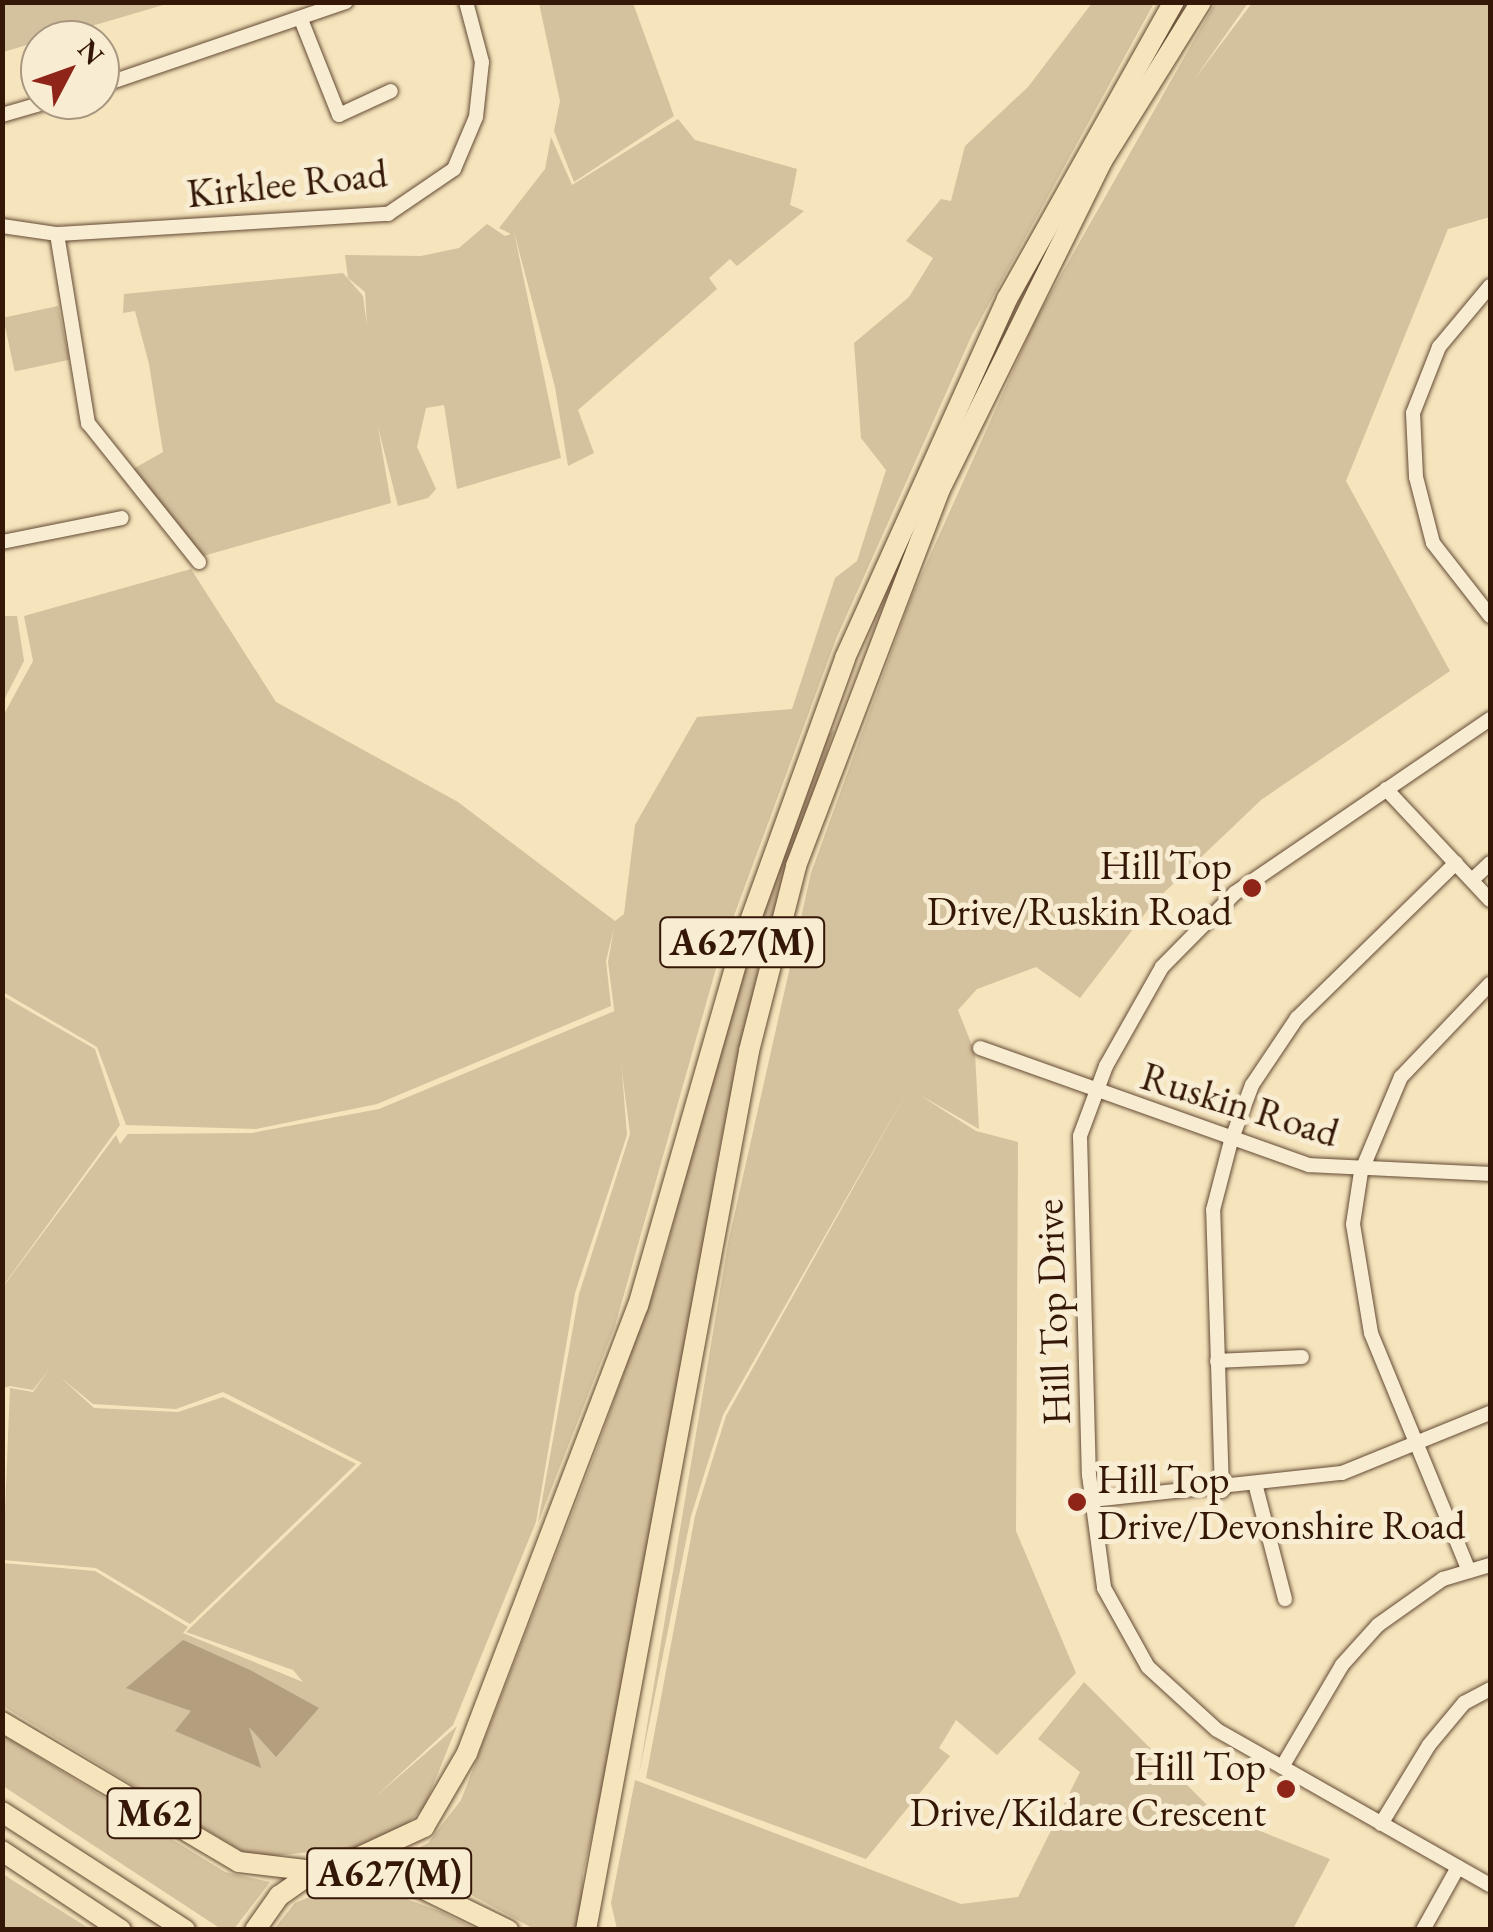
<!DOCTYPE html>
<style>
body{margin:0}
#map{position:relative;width:1493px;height:1932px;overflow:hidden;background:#f5e4bc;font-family:"EB Garamond",serif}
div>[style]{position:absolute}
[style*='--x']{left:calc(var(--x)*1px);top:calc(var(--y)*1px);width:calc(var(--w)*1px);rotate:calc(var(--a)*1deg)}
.green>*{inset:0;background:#d4c19d;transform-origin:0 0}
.water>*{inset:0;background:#b39e7e}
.roads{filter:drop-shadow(0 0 2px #644a34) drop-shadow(0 0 2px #644a34)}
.minor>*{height:14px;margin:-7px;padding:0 7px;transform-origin:7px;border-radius:7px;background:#f8edd3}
.highway>*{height:20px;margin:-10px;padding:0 10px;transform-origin:10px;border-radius:10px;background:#f5e4bc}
.dots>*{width:28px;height:28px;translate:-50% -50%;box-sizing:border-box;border:5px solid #f8edd3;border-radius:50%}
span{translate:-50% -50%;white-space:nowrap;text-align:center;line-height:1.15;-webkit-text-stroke:10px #f8edd3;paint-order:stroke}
.shield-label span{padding:2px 8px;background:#f8edd3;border:2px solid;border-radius:8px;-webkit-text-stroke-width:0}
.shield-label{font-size:38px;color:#341707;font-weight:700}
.street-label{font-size:40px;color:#341707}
.poi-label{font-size:40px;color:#341707}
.right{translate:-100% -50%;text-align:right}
.left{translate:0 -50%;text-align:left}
.frame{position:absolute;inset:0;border:5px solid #341707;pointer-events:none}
.north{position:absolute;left:20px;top:20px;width:100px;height:100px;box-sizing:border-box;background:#f8edd3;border:2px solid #aa9781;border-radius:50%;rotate:49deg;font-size:28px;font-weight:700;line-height:40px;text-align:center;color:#341707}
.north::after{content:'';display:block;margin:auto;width:35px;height:45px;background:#8f2418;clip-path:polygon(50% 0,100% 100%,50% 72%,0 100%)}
</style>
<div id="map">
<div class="green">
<div style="clip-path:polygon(3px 2px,170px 2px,170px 3px,3px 52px)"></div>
<div style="clip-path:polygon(539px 3px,633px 3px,674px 116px,574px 182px,554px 131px,560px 101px)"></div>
<div style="clip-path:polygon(1092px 3px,1154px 3px,972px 335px,836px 639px,721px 951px,615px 1326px,538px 1523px,579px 1294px,630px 1134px,608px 962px,614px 928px,606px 961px,611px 1006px,377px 1104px,256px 1129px,126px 1125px,97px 1047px,3px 992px,3px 716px,33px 661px,24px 616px,191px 569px,276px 702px,458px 802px,615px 921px,624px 914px,635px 825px,697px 717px,792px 709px,835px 578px,857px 561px,886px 470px,861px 438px,854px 343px,909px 297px,933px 258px,906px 241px,941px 199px,951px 201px,965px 146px,1028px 87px)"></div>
<div style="clip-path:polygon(1215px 3px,1248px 3px,1193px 81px,1252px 3px,1490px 3px,1490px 217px,1448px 229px,1346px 481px,1450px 671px,1261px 800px,1153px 903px,1080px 998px,1036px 967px,977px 989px,958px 1010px,975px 1053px,979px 1129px,918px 1094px,976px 1131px,1018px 1142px,1016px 1531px,1076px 1673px,997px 1755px,956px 1720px,939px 1748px,950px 1756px,866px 1859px,646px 1778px,695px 1516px,726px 1416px,909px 1088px,723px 1415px,691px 1516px,639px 1774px,728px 1243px,811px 873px,911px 598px,1036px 319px)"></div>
<div style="clip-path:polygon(678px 119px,695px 140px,797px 169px,790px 205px,804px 211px,737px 266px,730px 259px,709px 278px,717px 289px,578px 410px,594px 453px,568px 466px,555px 387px,514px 232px,561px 458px,457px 489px,444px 405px,426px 408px,417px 447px,436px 489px,428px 498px,398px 506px,378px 427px,391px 503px,203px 556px,128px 472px,163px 452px,149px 364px,135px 311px,123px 313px,124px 294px,343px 273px,363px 296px,367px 326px,365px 292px,348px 278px,345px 255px,421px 256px,459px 248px,487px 224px,505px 236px,511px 234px,499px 228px,545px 169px,551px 137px,572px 185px)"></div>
<div style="left:58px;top:306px;width:55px;height:56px;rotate:78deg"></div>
<div style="clip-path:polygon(3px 616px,17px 616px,24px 661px,3px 702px)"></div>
<div style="clip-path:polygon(834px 730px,756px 980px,720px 1147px,638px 1636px,583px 1874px,581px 1929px,534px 1929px,401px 1857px,428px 1843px,461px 1800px,594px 1457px,663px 1262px,727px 1021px,822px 741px)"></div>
<div style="clip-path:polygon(3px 996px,95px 1049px,120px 1125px,3px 1286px)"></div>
<div style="clip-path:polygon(617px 1010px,627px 1135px,575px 1293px,536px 1522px,453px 1725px,373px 1799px,457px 1726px,424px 1808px,399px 1831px,356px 1847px,253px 1858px,3px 1706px,3px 1563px,95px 1571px,188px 1627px,183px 1633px,303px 1682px,293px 1670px,186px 1632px,362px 1463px,223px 1392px,176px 1409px,93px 1404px,60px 1377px,94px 1408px,178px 1412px,223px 1397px,356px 1464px,190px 1624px,96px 1568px,3px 1560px,10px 1388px,33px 1392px,50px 1368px,33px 1390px,10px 1386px,3px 1388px,2px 1288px,116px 1135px,120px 1144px,128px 1134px,252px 1133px,379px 1109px)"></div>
<div style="clip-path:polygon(1084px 1682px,1215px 1813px,1330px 1859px,1293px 1929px,617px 1929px,611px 1903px,635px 1780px,961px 1904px,1018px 1897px,1080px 1772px,1038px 1739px)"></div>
<div style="clip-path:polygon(3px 1735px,225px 1872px,270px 1882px,234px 1929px,221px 1929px,3px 1786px)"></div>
<div style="clip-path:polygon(2px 1873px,12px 1880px,90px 1929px,3px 1929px)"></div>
<div style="clip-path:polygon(352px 1879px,442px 1912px,476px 1929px,274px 1929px,295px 1903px)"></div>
</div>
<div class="water">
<div style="clip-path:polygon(183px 1640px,250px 1670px,319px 1708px,276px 1757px,249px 1727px,261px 1768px,175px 1731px,191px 1711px,126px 1688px)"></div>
</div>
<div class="roads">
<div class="minor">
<div style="--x:302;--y:22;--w:100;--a:68.3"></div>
<div style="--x:339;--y:115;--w:57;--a:-24.8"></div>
<div style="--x:100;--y:86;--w:260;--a:-18.9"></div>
<div style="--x:2;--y:115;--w:54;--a:-16.1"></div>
<div style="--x:2;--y:226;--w:56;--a:8.3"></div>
<div style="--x:57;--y:234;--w:332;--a:-3.5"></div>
<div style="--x:388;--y:214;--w:80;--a:-34.3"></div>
<div style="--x:454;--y:169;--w:56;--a:-67.1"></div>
<div style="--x:476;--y:117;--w:55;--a:-83.8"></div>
<div style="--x:482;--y:62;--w:62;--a:-104.9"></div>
<div style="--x:57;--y:234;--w:192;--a:80.7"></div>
<div style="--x:88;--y:423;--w:178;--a:51.4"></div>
<div style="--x:1490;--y:286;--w:80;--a:129.9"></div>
<div style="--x:1439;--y:347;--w:71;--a:111.5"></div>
<div style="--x:1413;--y:413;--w:64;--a:87.3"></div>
<div style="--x:1416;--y:477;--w:68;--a:75.6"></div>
<div style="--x:1433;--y:543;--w:93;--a:52"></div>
<div style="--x:2;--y:542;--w:122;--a:-11.3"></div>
<div style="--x:1490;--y:719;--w:309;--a:145.7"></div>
<div style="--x:1235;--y:893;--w:104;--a:134.6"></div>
<div style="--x:1162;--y:967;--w:114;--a:119.5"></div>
<div style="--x:1106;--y:1066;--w:75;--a:110.4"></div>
<div style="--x:1080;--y:1136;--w:339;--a:88.5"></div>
<div style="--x:1089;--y:1475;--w:114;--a:82.4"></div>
<div style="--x:1104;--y:1588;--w:90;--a:60.9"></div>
<div style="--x:1148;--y:1667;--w:93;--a:42.4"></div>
<div style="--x:1217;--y:1730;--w:314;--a:29.6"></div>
<div style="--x:1386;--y:789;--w:152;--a:46.9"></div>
<div style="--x:1472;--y:880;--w:25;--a:-43"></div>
<div style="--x:980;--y:1048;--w:349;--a:19.6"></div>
<div style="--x:1309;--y:1165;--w:181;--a:2.8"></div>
<div style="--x:1217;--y:1361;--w:85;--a:-2.7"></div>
<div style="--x:1256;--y:1487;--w:116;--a:75.5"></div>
<div style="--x:1222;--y:1491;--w:281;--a:-91.8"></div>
<div style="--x:1213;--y:1210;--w:71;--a:-75.4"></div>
<div style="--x:1231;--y:1141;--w:60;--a:-69.4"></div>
<div style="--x:1252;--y:1085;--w:81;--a:-56.1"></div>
<div style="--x:1297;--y:1018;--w:222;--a:-44.3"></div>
<div style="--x:1092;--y:1500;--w:251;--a:-6.2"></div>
<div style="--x:1342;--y:1473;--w:160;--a:-22.1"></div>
<div style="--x:1469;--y:1571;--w:257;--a:-112.4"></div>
<div style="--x:1371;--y:1333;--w:110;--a:-99.4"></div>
<div style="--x:1353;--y:1224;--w:53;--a:-81.3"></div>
<div style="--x:1361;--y:1172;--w:103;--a:-67.2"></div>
<div style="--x:1401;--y:1077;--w:129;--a:-46.3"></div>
<div style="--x:1282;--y:1767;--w:118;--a:-59.5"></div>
<div style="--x:1342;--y:1665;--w:54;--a:-48"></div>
<div style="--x:1378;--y:1625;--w:80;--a:-35.3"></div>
<div style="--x:1443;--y:1579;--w:49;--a:-16.6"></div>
<div style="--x:1381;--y:1824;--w:92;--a:-58.7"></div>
<div style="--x:1429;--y:1745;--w:55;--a:-50.2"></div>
<div style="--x:1464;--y:1703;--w:30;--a:-28"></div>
<div style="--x:1423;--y:1930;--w:72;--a:-60.9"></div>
</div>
<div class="highway">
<div style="--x:2;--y:1722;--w:275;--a:30.6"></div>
<div style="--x:239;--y:1862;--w:77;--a:6.8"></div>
<div style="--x:2;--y:1812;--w:218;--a:32.8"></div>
<div style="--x:2;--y:1851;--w:143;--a:33.6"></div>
<div style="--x:340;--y:1866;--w:93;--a:-24.9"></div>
<div style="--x:424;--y:1827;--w:86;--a:-59.8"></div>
<div style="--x:467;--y:1753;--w:479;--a:-69.1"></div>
<div style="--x:638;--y:1306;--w:374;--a:-74"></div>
<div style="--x:741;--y:946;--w:306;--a:-70.1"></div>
<div style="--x:845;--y:658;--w:394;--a:-65.7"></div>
<div style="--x:1007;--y:299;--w:341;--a:-60.7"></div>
<div style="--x:349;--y:1867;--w:47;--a:9.9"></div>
<div style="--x:395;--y:1875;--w:126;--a:26"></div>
<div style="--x:255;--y:1930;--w:42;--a:-54.8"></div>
<div style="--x:279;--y:1896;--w:39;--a:-35"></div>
<div style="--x:586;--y:1930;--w:894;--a:-79.49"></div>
<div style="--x:749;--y:1051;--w:191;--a:-75.7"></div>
<div style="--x:796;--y:866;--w:404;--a:-69.1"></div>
<div style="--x:940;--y:489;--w:366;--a:-63.7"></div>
<div style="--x:1102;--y:161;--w:187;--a:-58.1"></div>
</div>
</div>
<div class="dots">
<div style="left:1252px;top:888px;background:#8f2418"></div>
<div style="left:1077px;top:1502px;background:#8f2418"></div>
<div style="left:1286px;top:1789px;background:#8f2418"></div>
</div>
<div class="shield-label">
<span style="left:742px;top:942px">A627(M)</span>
<span style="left:154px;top:1813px">M62</span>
<span style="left:389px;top:1873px">A627(M)</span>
</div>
<div class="street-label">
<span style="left:287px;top:183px;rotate:-6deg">Kirklee Road</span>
<span style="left:1240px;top:1104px;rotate:17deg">Ruskin Road</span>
<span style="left:1052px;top:1312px;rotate:-92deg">Hill Top Drive</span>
</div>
<div class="poi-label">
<span class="right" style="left:1232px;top:888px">Hill Top<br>Drive/Ruskin Road</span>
<span class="left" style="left:1097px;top:1502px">Hill Top<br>Drive/Devonshire Road</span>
<span class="right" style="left:1266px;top:1789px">Hill Top<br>Drive/Kildare Crescent</span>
</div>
<div class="frame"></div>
<div class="north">N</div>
</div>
